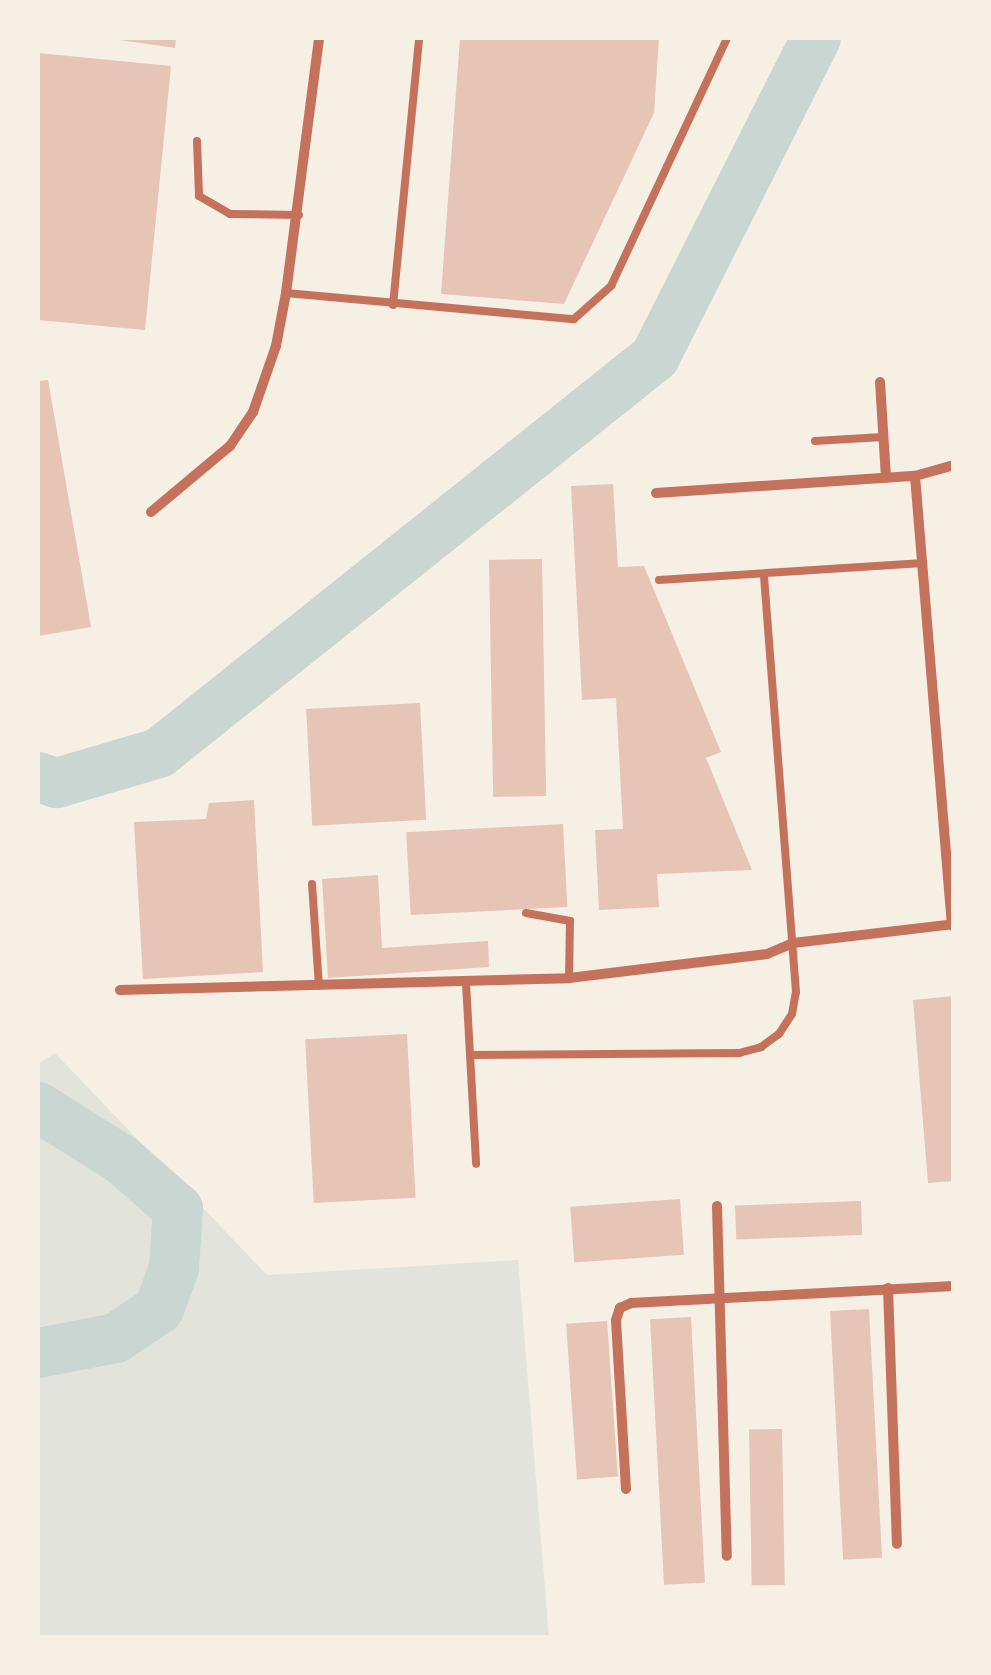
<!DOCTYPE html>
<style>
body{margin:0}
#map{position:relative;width:991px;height:1675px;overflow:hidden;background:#f6efe4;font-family:Ubuntu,sans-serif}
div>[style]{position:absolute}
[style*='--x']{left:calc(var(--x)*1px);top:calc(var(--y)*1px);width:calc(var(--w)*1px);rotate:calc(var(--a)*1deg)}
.green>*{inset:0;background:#e2e4dc}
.river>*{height:50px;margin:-25px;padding:0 25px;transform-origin:25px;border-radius:25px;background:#c9d6d2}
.building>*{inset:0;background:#e6c5b7;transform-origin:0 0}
.service>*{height:8px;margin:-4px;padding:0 4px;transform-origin:4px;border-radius:4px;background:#c5725c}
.minor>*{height:10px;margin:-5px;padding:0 5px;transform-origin:5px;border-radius:5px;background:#c5725c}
span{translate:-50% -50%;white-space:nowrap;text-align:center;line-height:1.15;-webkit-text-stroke:9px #f6efe4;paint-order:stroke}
.frame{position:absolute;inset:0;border:40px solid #f6efe4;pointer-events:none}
</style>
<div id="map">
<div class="green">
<div style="clip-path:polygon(55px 1053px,267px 1275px,518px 1260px,549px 1637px,38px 1637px,38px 1064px)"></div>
</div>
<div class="river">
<div style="--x:38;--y:777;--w:20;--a:18"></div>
<div style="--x:57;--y:783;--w:106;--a:-16.4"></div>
<div style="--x:159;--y:753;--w:635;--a:-38.6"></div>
<div style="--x:655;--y:357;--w:357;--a:-63.2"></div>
<div style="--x:38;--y:1107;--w:98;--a:32.1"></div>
<div style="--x:121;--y:1159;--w:76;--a:41.3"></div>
<div style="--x:178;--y:1209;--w:59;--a:93.9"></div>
<div style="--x:174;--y:1268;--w:44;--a:110.1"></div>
<div style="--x:159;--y:1309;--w:52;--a:146"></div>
<div style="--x:116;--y:1338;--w:79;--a:169.1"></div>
</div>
<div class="building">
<div style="clip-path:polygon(106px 38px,176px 38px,175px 48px)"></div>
<div style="clip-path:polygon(460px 38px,659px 38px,654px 113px,564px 304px,441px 294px)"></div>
<div style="clip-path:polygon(38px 53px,171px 66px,145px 330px,38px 320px)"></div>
<div style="clip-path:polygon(48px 380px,91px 627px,38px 636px,38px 381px)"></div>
<div style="clip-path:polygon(613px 484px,618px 567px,644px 566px,721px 752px,706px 758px,752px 870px,657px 874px,659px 907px,599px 910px,595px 830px,623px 829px,616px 698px,582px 700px,571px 486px)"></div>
<div style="left:542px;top:559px;width:237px;height:53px;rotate:89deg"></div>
<div style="left:420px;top:703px;width:117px;height:114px;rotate:87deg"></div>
<div style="clip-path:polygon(254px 800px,263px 972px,143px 979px,134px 822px,206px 819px,209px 803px)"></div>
<div style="left:563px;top:824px;width:83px;height:157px;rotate:87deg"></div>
<div style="clip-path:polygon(378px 875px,382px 948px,488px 941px,489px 967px,328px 978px,322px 879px)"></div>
<div style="clip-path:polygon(954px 996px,954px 1181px,928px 1183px,913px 1000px)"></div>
<div style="left:407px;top:1034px;width:164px;height:102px;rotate:87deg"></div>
<div style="left:680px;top:1199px;width:56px;height:110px;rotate:86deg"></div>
<div style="left:861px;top:1201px;width:34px;height:126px;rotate:88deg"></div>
<div style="left:869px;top:1309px;width:249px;height:39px;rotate:87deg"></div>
<div style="left:691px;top:1317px;width:266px;height:41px;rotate:87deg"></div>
<div style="left:607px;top:1321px;width:156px;height:41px;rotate:86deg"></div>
<div style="left:782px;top:1429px;width:156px;height:33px;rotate:89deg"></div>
</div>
<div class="service">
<div style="--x:197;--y:141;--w:55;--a:87.9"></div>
<div style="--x:199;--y:196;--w:36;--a:30"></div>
<div style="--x:230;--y:214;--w:69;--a:0.8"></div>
<div style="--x:286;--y:293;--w:289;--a:5.2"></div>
<div style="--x:574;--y:319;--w:50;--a:-41.7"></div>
<div style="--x:611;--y:286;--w:274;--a:-64.9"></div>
<div style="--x:393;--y:305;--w:268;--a:-84.4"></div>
<div style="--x:815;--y:441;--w:68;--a:-3.4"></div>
<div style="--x:659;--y:580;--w:261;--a:-3.7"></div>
<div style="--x:312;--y:884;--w:102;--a:86.1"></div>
<div style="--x:526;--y:913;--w:45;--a:10.3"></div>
<div style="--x:570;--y:921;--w:57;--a:91"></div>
<div style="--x:466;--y:983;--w:181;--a:86.8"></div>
<div style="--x:470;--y:1055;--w:269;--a:-0.4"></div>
<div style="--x:739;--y:1053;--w:23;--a:-15"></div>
<div style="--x:761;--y:1047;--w:22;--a:-36"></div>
<div style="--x:779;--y:1034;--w:24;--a:-57"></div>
<div style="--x:792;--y:1014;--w:22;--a:-80"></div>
<div style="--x:796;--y:992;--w:417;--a:-94.4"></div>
</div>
<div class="minor">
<div style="--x:880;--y:382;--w:96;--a:86.4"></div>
<div style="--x:915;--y:476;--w:451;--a:85.3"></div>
<div style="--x:656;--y:493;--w:260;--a:-3.8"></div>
<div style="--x:915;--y:476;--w:41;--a:-15.8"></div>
<div style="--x:151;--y:512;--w:103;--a:-39.9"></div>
<div style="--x:230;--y:446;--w:41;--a:-55.9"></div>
<div style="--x:253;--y:412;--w:70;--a:-70.8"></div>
<div style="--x:276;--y:346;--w:54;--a:-79.3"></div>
<div style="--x:286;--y:293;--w:257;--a:-82.6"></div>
<div style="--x:120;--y:990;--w:449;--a:-1.5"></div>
<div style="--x:569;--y:978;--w:199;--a:-6.9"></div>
<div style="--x:767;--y:954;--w:28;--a:-23"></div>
<div style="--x:793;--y:943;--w:162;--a:-6.7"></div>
<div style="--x:717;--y:1206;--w:350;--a:88.4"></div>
<div style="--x:888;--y:1288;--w:256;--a:88"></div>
<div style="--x:626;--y:1489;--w:169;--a:-93.4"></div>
<div style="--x:616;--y:1320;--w:13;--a:-72"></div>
<div style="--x:620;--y:1308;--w:12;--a:-24"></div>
<div style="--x:631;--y:1303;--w:323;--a:-3"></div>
</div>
<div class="frame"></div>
</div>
